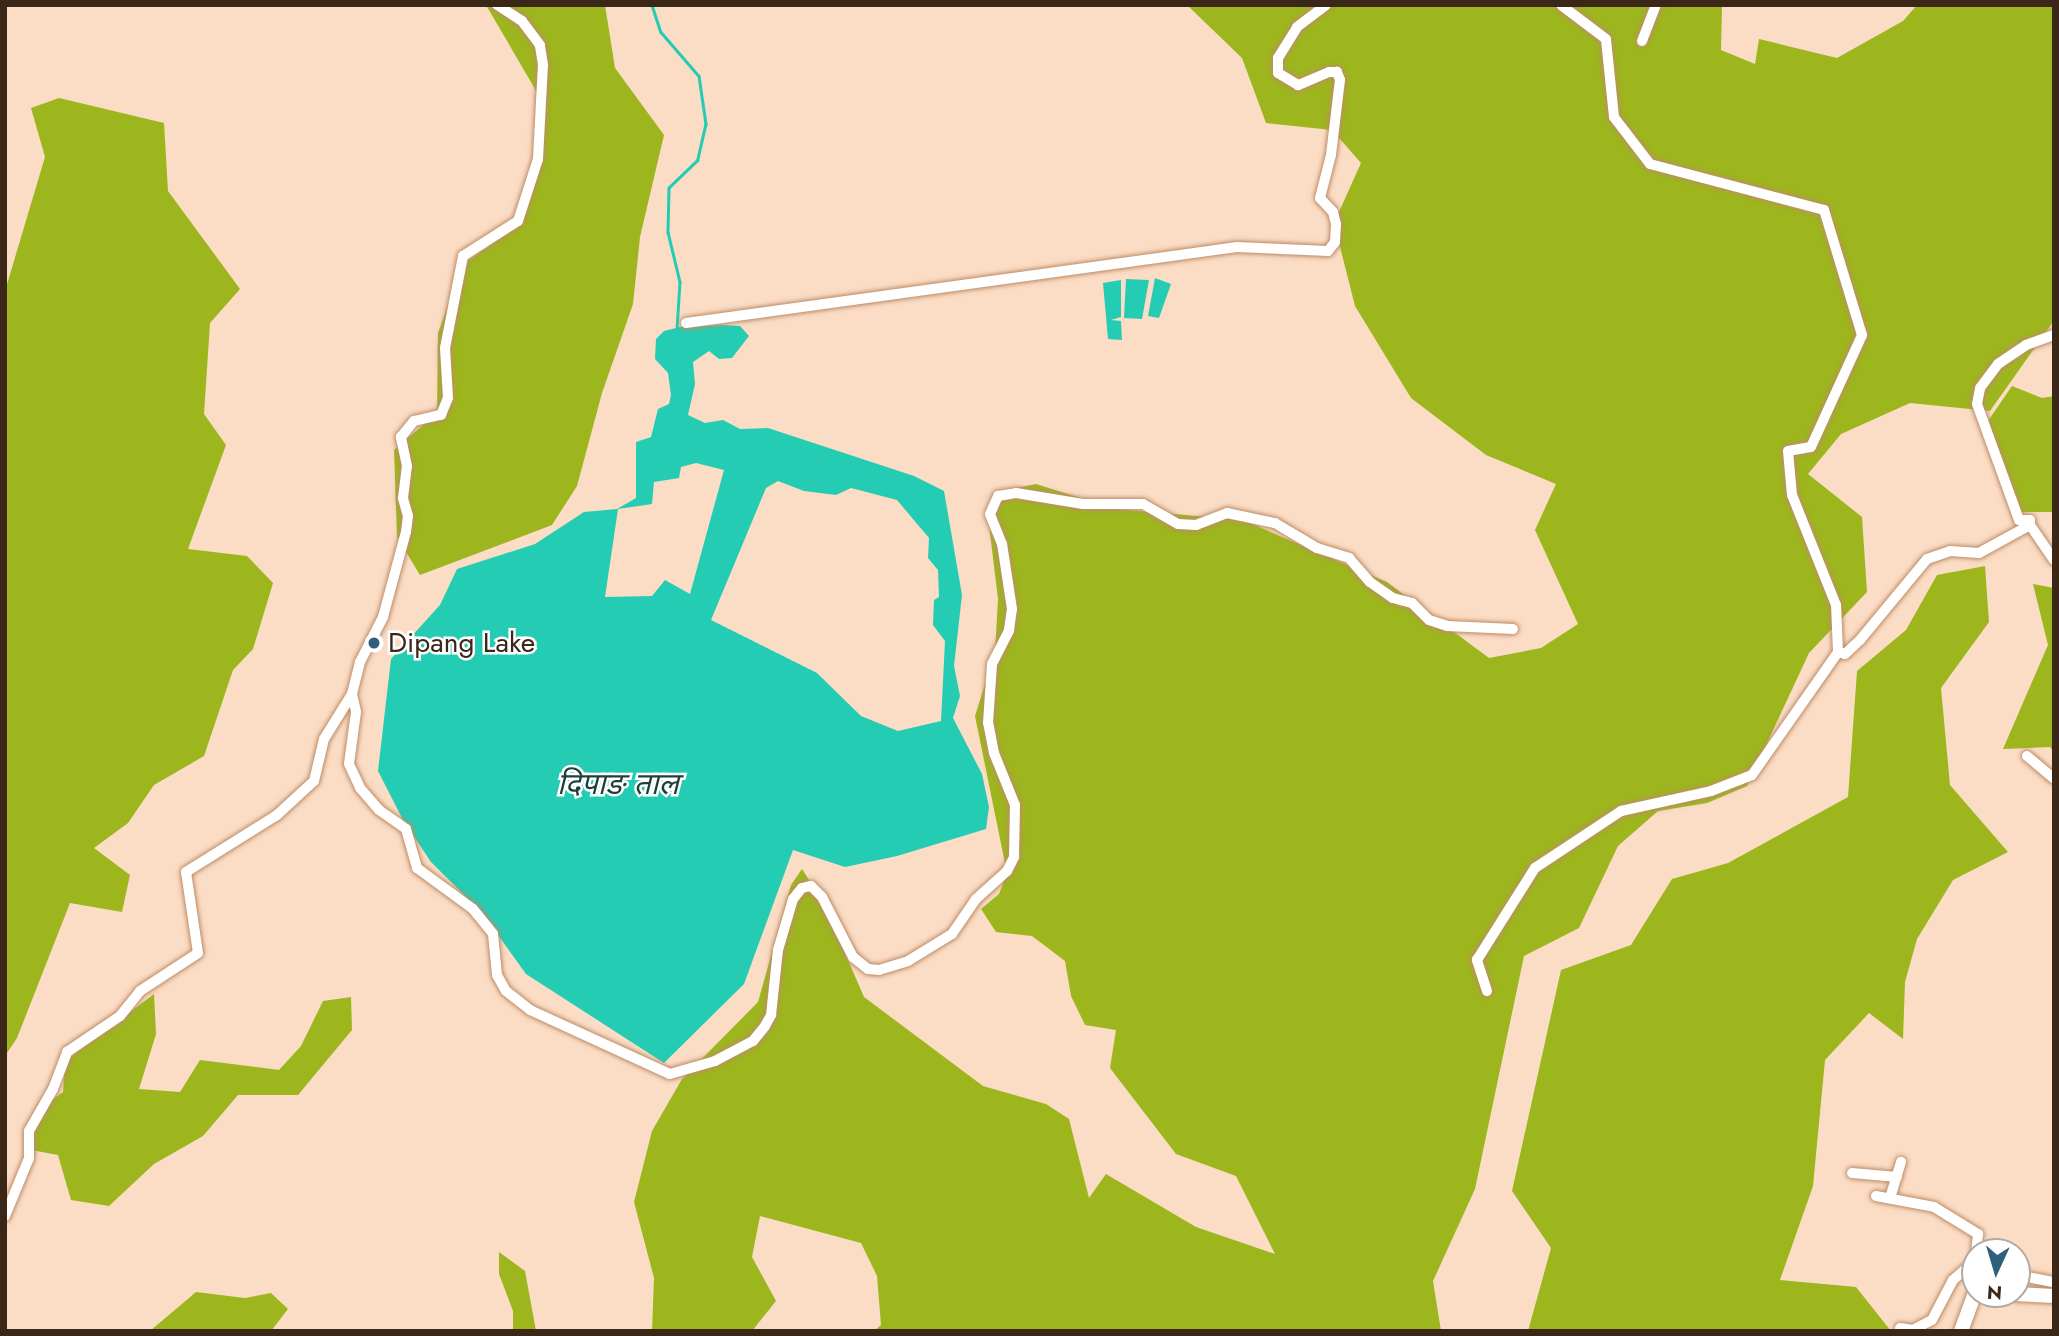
<!DOCTYPE html>
<meta charset="utf-8">
<style>
body{margin:0}
#map{position:relative;width:2059px;height:1336px;overflow:hidden;background:#fbdcc4;font-family:Jost,"Noto Sans Devanagari",sans-serif}
div>[style]{position:absolute}
[style*='--x']{left:calc(var(--x)*1px);top:calc(var(--y)*1px);width:calc(var(--w)*1px);rotate:calc(var(--a)*1deg)}
.forest>*{inset:0;background:#9db61d}
.water>*{inset:0;background:#24ccb3}
.stream>*{height:2.5px;margin:-1.25px;padding:0 1.25px;transform-origin:1.25px;border-radius:1.25px;background:#24ccb3}
.roads{filter:drop-shadow(0 0 2px #bd8c66) drop-shadow(0 0 2px #bd8c66)}
.street>*{height:10px;margin:-5px;padding:0 5px;transform-origin:5px;border-radius:5px;background:#fff}
.secondary>*{height:14px;margin:-7px;padding:0 7px;transform-origin:7px;border-radius:7px;background:#fff}
.dots>*{width:19px;height:19px;translate:-50% -50%;box-sizing:border-box;border:4px solid #fff;border-radius:50%}
span{translate:-50% -50%;white-space:nowrap;text-align:center;line-height:1.15;-webkit-text-stroke:5px #fff;paint-order:stroke}
.poi-label{font-size:28px;color:#3b2718}
.left{translate:0 -50%;text-align:left}
.water-label{font-size:30px;color:#1f3e38;font-style:italic}
.frame{position:absolute;inset:0;border:7px solid #3b2718;pointer-events:none}
.north{position:absolute;left:1961px;top:1238px;width:70px;height:70px;box-sizing:border-box;background:#fff;border:2px solid #b1a9a3;border-radius:50%;rotate:184deg;font-size:19px;font-weight:700;line-height:28px;text-align:center;color:#3b2718}
.north::after{content:'';display:block;margin:auto;width:24px;height:32px;background:#305f7e;clip-path:polygon(50% 0,100% 100%,50% 72%,0 100%)}
</style>
<div id="map">
<div class="forest">
<div style="clip-path:polygon(486px 5px,605px 5px,615px 68px,664px 135px,640px 237px,633px 304px,602px 393px,577px 486px,552px 525px,420px 575px,397px 537px,394px 450px,437px 413px,438px 333px,463px 264px,520px 225px,545px 106px)"></div>
<div style="clip-path:polygon(1187px 5px,1722px 5px,1721px 50px,1755px 64px,1759px 39px,1837px 58px,1903px 21px,1917px 5px,2054px 5px,2053px 322px,1990px 411px,1910px 403px,1841px 434px,1808px 474px,1862px 517px,1867px 592px,1809px 653px,1747px 786px,1707px 803px,1658px 811px,1618px 846px,1579px 928px,1524px 956px,1475px 1189px,1433px 1281px,1441px 1331px,874px 1331px,881px 1325px,877px 1276px,861px 1243px,760px 1216px,752px 1257px,776px 1301px,752px 1331px,652px 1331px,654px 1278px,634px 1202px,652px 1131px,682px 1079px,758px 1002px,791px 885px,802px 869px,822px 900px,864px 997px,983px 1086px,1046px 1104px,1069px 1119px,1089px 1198px,1106px 1174px,1196px 1227px,1275px 1254px,1236px 1176px,1176px 1154px,1110px 1068px,1116px 1030px,1085px 1025px,1071px 996px,1065px 961px,1032px 936px,996px 932px,981px 909px,999px 894px,1007px 873px,975px 716px,995px 652px,998px 599px,990px 533px,996px 492px,1036px 484px,1116px 509px,1243px 520px,1387px 582px,1489px 658px,1541px 648px,1578px 624px,1535px 530px,1556px 484px,1486px 455px,1411px 398px,1355px 306px,1334px 223px,1361px 163px,1332px 130px,1266px 123px,1242px 58px)"></div>
<div style="clip-path:polygon(59px 98px,164px 123px,168px 191px,240px 289px,210px 323px,204px 414px,226px 445px,188px 549px,247px 556px,273px 583px,253px 649px,233px 670px,204px 756px,154px 785px,128px 823px,94px 848px,130px 875px,122px 912px,70px 903px,17px 1038px,5px 1056px,5px 291px,45px 157px,31px 108px)"></div>
<div style="clip-path:polygon(2012px 386px,2042px 398px,2054px 396px,2054px 512px,2022px 512px,1988px 421px)"></div>
<div style="clip-path:polygon(1985px 566px,1989px 622px,1941px 688px,1950px 785px,2008px 852px,1953px 880px,1917px 939px,1905px 982px,1903px 1039px,1869px 1013px,1825px 1060px,1813px 1186px,1780px 1280px,1856px 1287px,1891px 1331px,1528px 1331px,1551px 1248px,1512px 1191px,1561px 970px,1631px 945px,1672px 879px,1728px 863px,1848px 797px,1857px 671px,1906px 630px,1937px 575px)"></div>
<div style="clip-path:polygon(2033px 584px,2054px 588px,2054px 752px,2050px 747px,2003px 749px,2048px 645px)"></div>
<div style="clip-path:polygon(154px 994px,156px 1034px,139px 1089px,180px 1092px,200px 1060px,279px 1070px,301px 1046px,323px 1001px,351px 997px,352px 1030px,298px 1095px,238px 1095px,203px 1136px,154px 1164px,109px 1206px,71px 1200px,58px 1155px,31px 1150px,34px 1113px,63px 1092px,65px 1061px)"></div>
<div style="clip-path:polygon(499px 1252px,525px 1271px,536px 1331px,513px 1331px,513px 1311px,499px 1274px)"></div>
<div style="clip-path:polygon(196px 1292px,245px 1298px,271px 1293px,288px 1309px,271px 1331px,150px 1331px)"></div>
</div>
<div class="water">
<div style="clip-path:polygon(1155px 278px,1171px 284px,1159px 318px,1148px 316px)"></div>
<div style="clip-path:polygon(1126px 279px,1149px 280px,1142px 319px,1124px 318px)"></div>
<div style="clip-path:polygon(1121px 280px,1121px 317px,1111px 320px,1121px 321px,1122px 340px,1108px 339px,1103px 283px)"></div>
<div style="clip-path:polygon(evenodd,722px 325px,740px 326px,749px 336px,732px 358px,719px 359px,709px 351px,693px 362px,695px 384px,688px 415px,705px 423px,723px 420px,740px 429px,768px 428px,914px 476px,944px 491px,962px 595px,954px 666px,960px 696px,953px 718px,982px 774px,989px 807px,986px 829px,897px 856px,845px 867px,793px 850px,744px 984px,664px 1063px,526px 974px,483px 914px,431px 862px,403px 820px,378px 771px,391px 659px,440px 605px,457px 569px,535px 544px,584px 512px,617px 509px,636px 498px,636px 442px,651px 437px,658px 409px,669px 404px,671px 395px,668px 373px,655px 359px,656px 339px,664px 331px,680px 327px,722px 325px,696px 463px,724px 470px,690px 594px,665px 580px,652px 596px,605px 597px,618px 509px,652px 504px,654px 482px,679px 478px,681px 467px,696px 463px,722px 325px,778px 481px,804px 491px,836px 495px,851px 488px,897px 500px,929px 538px,928px 558px,938px 570px,939px 597px,934px 600px,933px 625px,945px 641px,941px 721px,898px 731px,861px 716px,817px 673px,711px 620px,766px 488px,778px 481px)"></div>
</div>
<div class="stream">
<div style="--x:652;--y:5;--w:28;--a:72"></div>
<div style="--x:661;--y:32;--w:58;--a:49.2"></div>
<div style="--x:699;--y:76;--w:49;--a:81.7"></div>
<div style="--x:706;--y:124;--w:37;--a:103"></div>
<div style="--x:698;--y:160;--w:40;--a:136"></div>
<div style="--x:669;--y:188;--w:44;--a:91.3"></div>
<div style="--x:668;--y:232;--w:51;--a:76.5"></div>
<div style="--x:680;--y:282;--w:48;--a:93.6"></div>
</div>
<div class="roads">
<div class="street">
<div style="--x:1642;--y:41;--w:39;--a:-69"></div>
<div style="--x:686;--y:323;--w:556;--a:-7.85"></div>
<div style="--x:1237;--y:247;--w:91;--a:2.5"></div>
<div style="--x:1328;--y:251;--w:11;--a:-52"></div>
<div style="--x:1335;--y:242;--w:18;--a:-87"></div>
<div style="--x:1336;--y:224;--w:12;--a:-104"></div>
<div style="--x:1333;--y:212;--w:19;--a:-133"></div>
<div style="--x:1320;--y:198;--w:44;--a:-75.7"></div>
<div style="--x:1331;--y:155;--w:76;--a:-83.2"></div>
<div style="--x:1340;--y:80;--w:9;--a:-111"></div>
<div style="--x:1337;--y:72;--w:8;--a:180"></div>
<div style="--x:1329;--y:72;--w:34;--a:157"></div>
<div style="--x:1298;--y:85;--w:23;--a:-149"></div>
<div style="--x:1278;--y:73;--w:15;--a:-90"></div>
<div style="--x:1278;--y:58;--w:36;--a:-58"></div>
<div style="--x:1297;--y:27;--w:36;--a:-37"></div>
<div style="--x:2030;--y:525;--w:42;--a:55.6"></div>
<div style="--x:1838;--y:652;--w:7;--a:16"></div>
<div style="--x:1845;--y:654;--w:21;--a:-43"></div>
<div style="--x:1860;--y:640;--w:105;--a:-50.4"></div>
<div style="--x:1927;--y:559;--w:24;--a:-19"></div>
<div style="--x:1950;--y:551;--w:29;--a:4"></div>
<div style="--x:1979;--y:553;--w:58;--a:-28.8"></div>
<div style="--x:2030;--y:525;--w:5;--a:-90"></div>
<div style="--x:2030;--y:520;--w:11;--a:180"></div>
<div style="--x:2019;--y:520;--w:123;--a:-109.9"></div>
<div style="--x:1977;--y:404;--w:16;--a:-79"></div>
<div style="--x:1980;--y:388;--w:30;--a:-53"></div>
<div style="--x:1998;--y:364;--w:34;--a:-34"></div>
<div style="--x:2026;--y:345;--w:30;--a:-20"></div>
<div style="--x:352;--y:694;--w:18;--a:77"></div>
<div style="--x:356;--y:712;--w:52;--a:97.7"></div>
<div style="--x:349;--y:764;--w:26;--a:65"></div>
<div style="--x:360;--y:788;--w:29;--a:49"></div>
<div style="--x:379;--y:810;--w:33;--a:35"></div>
<div style="--x:406;--y:829;--w:41;--a:74.2"></div>
<div style="--x:417;--y:868;--w:69;--a:36.2"></div>
<div style="--x:473;--y:909;--w:32;--a:51"></div>
<div style="--x:493;--y:934;--w:41;--a:84.4"></div>
<div style="--x:497;--y:975;--w:18;--a:61"></div>
<div style="--x:506;--y:991;--w:31;--a:38"></div>
<div style="--x:530;--y:1010;--w:154;--a:24.6"></div>
<div style="--x:670;--y:1074;--w:47;--a:-16.1"></div>
<div style="--x:715;--y:1061;--w:43;--a:-27.8"></div>
<div style="--x:753;--y:1041;--w:19;--a:-51"></div>
<div style="--x:765;--y:1026;--w:13;--a:-61"></div>
<div style="--x:771;--y:1015;--w:65;--a:-83.9"></div>
<div style="--x:778;--y:950;--w:53;--a:-73.6"></div>
<div style="--x:793;--y:899;--w:14;--a:-51"></div>
<div style="--x:802;--y:888;--w:9;--a:-13"></div>
<div style="--x:811;--y:886;--w:16;--a:45"></div>
<div style="--x:822;--y:897;--w:68;--a:62.7"></div>
<div style="--x:853;--y:957;--w:19;--a:39"></div>
<div style="--x:868;--y:969;--w:11;--a:5"></div>
<div style="--x:879;--y:970;--w:30;--a:-17"></div>
<div style="--x:908;--y:961;--w:52;--a:-31.5"></div>
<div style="--x:952;--y:934;--w:42;--a:-55.6"></div>
<div style="--x:976;--y:899;--w:42;--a:-42.1"></div>
<div style="--x:1007;--y:871;--w:16;--a:-63"></div>
<div style="--x:1014;--y:857;--w:52;--a:-88.9"></div>
<div style="--x:1015;--y:805;--w:56;--a:-112"></div>
<div style="--x:994;--y:753;--w:31;--a:-101"></div>
<div style="--x:988;--y:723;--w:59;--a:-86.1"></div>
<div style="--x:992;--y:664;--w:38;--a:-63"></div>
<div style="--x:1009;--y:630;--w:21;--a:-82"></div>
<div style="--x:1012;--y:609;--w:66;--a:-98.7"></div>
<div style="--x:1002;--y:544;--w:32;--a:-112"></div>
<div style="--x:990;--y:514;--w:20;--a:-66"></div>
<div style="--x:998;--y:496;--w:18;--a:-9"></div>
<div style="--x:1016;--y:493;--w:68;--a:9.3"></div>
<div style="--x:1083;--y:504;--w:60;--a:0"></div>
<div style="--x:1143;--y:504;--w:40;--a:29.7"></div>
<div style="--x:1178;--y:524;--w:18;--a:3"></div>
<div style="--x:1196;--y:525;--w:33;--a:-21"></div>
<div style="--x:1227;--y:513;--w:49;--a:11.8"></div>
<div style="--x:1275;--y:523;--w:49;--a:30.8"></div>
<div style="--x:1317;--y:548;--w:34;--a:17"></div>
<div style="--x:1349;--y:558;--w:32;--a:49"></div>
<div style="--x:1370;--y:582;--w:28;--a:35"></div>
<div style="--x:1393;--y:598;--w:20;--a:15"></div>
<div style="--x:1412;--y:603;--w:24;--a:45"></div>
<div style="--x:1429;--y:620;--w:19;--a:18"></div>
<div style="--x:1447;--y:626;--w:66;--a:2.6"></div>
<div style="--x:2027;--y:756;--w:35;--a:40"></div>
<div style="--x:1487;--y:991;--w:33;--a:-108"></div>
<div style="--x:1477;--y:960;--w:109;--a:-57.8"></div>
<div style="--x:1535;--y:868;--w:103;--a:-33.5"></div>
<div style="--x:1621;--y:811;--w:92;--a:-12.5"></div>
<div style="--x:1711;--y:791;--w:44;--a:-21.3"></div>
<div style="--x:1752;--y:775;--w:150;--a:-55"></div>
<div style="--x:1838;--y:652;--w:47;--a:-92.4"></div>
<div style="--x:1836;--y:605;--w:118;--a:-111.8"></div>
<div style="--x:1792;--y:495;--w:44;--a:-95.2"></div>
<div style="--x:1788;--y:451;--w:23;--a:-10"></div>
<div style="--x:1811;--y:447;--w:123;--a:-65.5"></div>
<div style="--x:1862;--y:335;--w:131;--a:-106.9"></div>
<div style="--x:1824;--y:210;--w:180;--a:-165.2"></div>
<div style="--x:1650;--y:164;--w:59;--a:-127.5"></div>
<div style="--x:1614;--y:117;--w:78;--a:-95.9"></div>
<div style="--x:1606;--y:39;--w:56;--a:-142.9"></div>
<div style="--x:1852;--y:1173;--w:45;--a:5.1"></div>
<div style="--x:1876;--y:1196;--w:59;--a:10.7"></div>
<div style="--x:1934;--y:1207;--w:52;--a:31.5"></div>
<div style="--x:1978;--y:1234;--w:18;--a:96"></div>
<div style="--x:1890;--y:1198;--w:38;--a:-73"></div>
<div style="--x:5;--y:1216;--w:63;--a:-67.5"></div>
<div style="--x:29;--y:1158;--w:27;--a:-90"></div>
<div style="--x:29;--y:1131;--w:48;--a:-60.3"></div>
<div style="--x:53;--y:1089;--w:40;--a:-69"></div>
<div style="--x:67;--y:1052;--w:64;--a:-34.2"></div>
<div style="--x:120;--y:1016;--w:32;--a:-51"></div>
<div style="--x:140;--y:991;--w:69;--a:-33.2"></div>
<div style="--x:198;--y:953;--w:82;--a:-98.4"></div>
<div style="--x:186;--y:872;--w:107;--a:-32.1"></div>
<div style="--x:277;--y:815;--w:50;--a:-42.6"></div>
<div style="--x:314;--y:781;--w:43;--a:-76.6"></div>
<div style="--x:324;--y:739;--w:53;--a:-58.1"></div>
<div style="--x:352;--y:694;--w:33;--a:-76"></div>
<div style="--x:360;--y:662;--w:51;--a:-62.9"></div>
<div style="--x:383;--y:617;--w:88;--a:-74.9"></div>
<div style="--x:406;--y:532;--w:16;--a:-83"></div>
<div style="--x:408;--y:516;--w:19;--a:-106"></div>
<div style="--x:403;--y:498;--w:32;--a:-83"></div>
<div style="--x:407;--y:466;--w:30;--a:-102"></div>
<div style="--x:401;--y:437;--w:21;--a:-51"></div>
<div style="--x:414;--y:421;--w:28;--a:-13"></div>
<div style="--x:441;--y:415;--w:18;--a:-68"></div>
<div style="--x:448;--y:398;--w:50;--a:-93.4"></div>
<div style="--x:445;--y:348;--w:94;--a:-78.9"></div>
<div style="--x:463;--y:256;--w:65;--a:-32.5"></div>
<div style="--x:518;--y:221;--w:65;--a:-72.1"></div>
<div style="--x:538;--y:159;--w:94;--a:-87"></div>
<div style="--x:543;--y:65;--w:20;--a:-99"></div>
<div style="--x:540;--y:45;--w:30;--a:-127"></div>
<div style="--x:522;--y:21;--w:30;--a:-147"></div>
<div style="--x:2017;--y:1275;--w:38;--a:11"></div>
<div style="--x:1900;--y:1328;--w:13;--a:9"></div>
<div style="--x:1913;--y:1330;--w:21;--a:-28"></div>
<div style="--x:1932;--y:1320;--w:45;--a:-62.3"></div>
<div style="--x:1953;--y:1280;--w:29;--a:-41"></div>
</div>
<div class="secondary">
<div style="--x:2016;--y:1294;--w:38;--a:3"></div>
<div style="--x:1961;--y:1331;--w:40;--a:-69.8"></div>
</div>
</div>
<div class="dots">
<div style="left:374px;top:643px;background:#305f7e"></div>
</div>
<div class="poi-label">
<span class="left" style="left:388px;top:643px">Dipang Lake</span>
</div>
<div class="water-label">
<span style="left:618px;top:784px">दिपाङ ताल</span>
</div>
<div class="frame"></div>
<div class="north">N</div>
</div>
